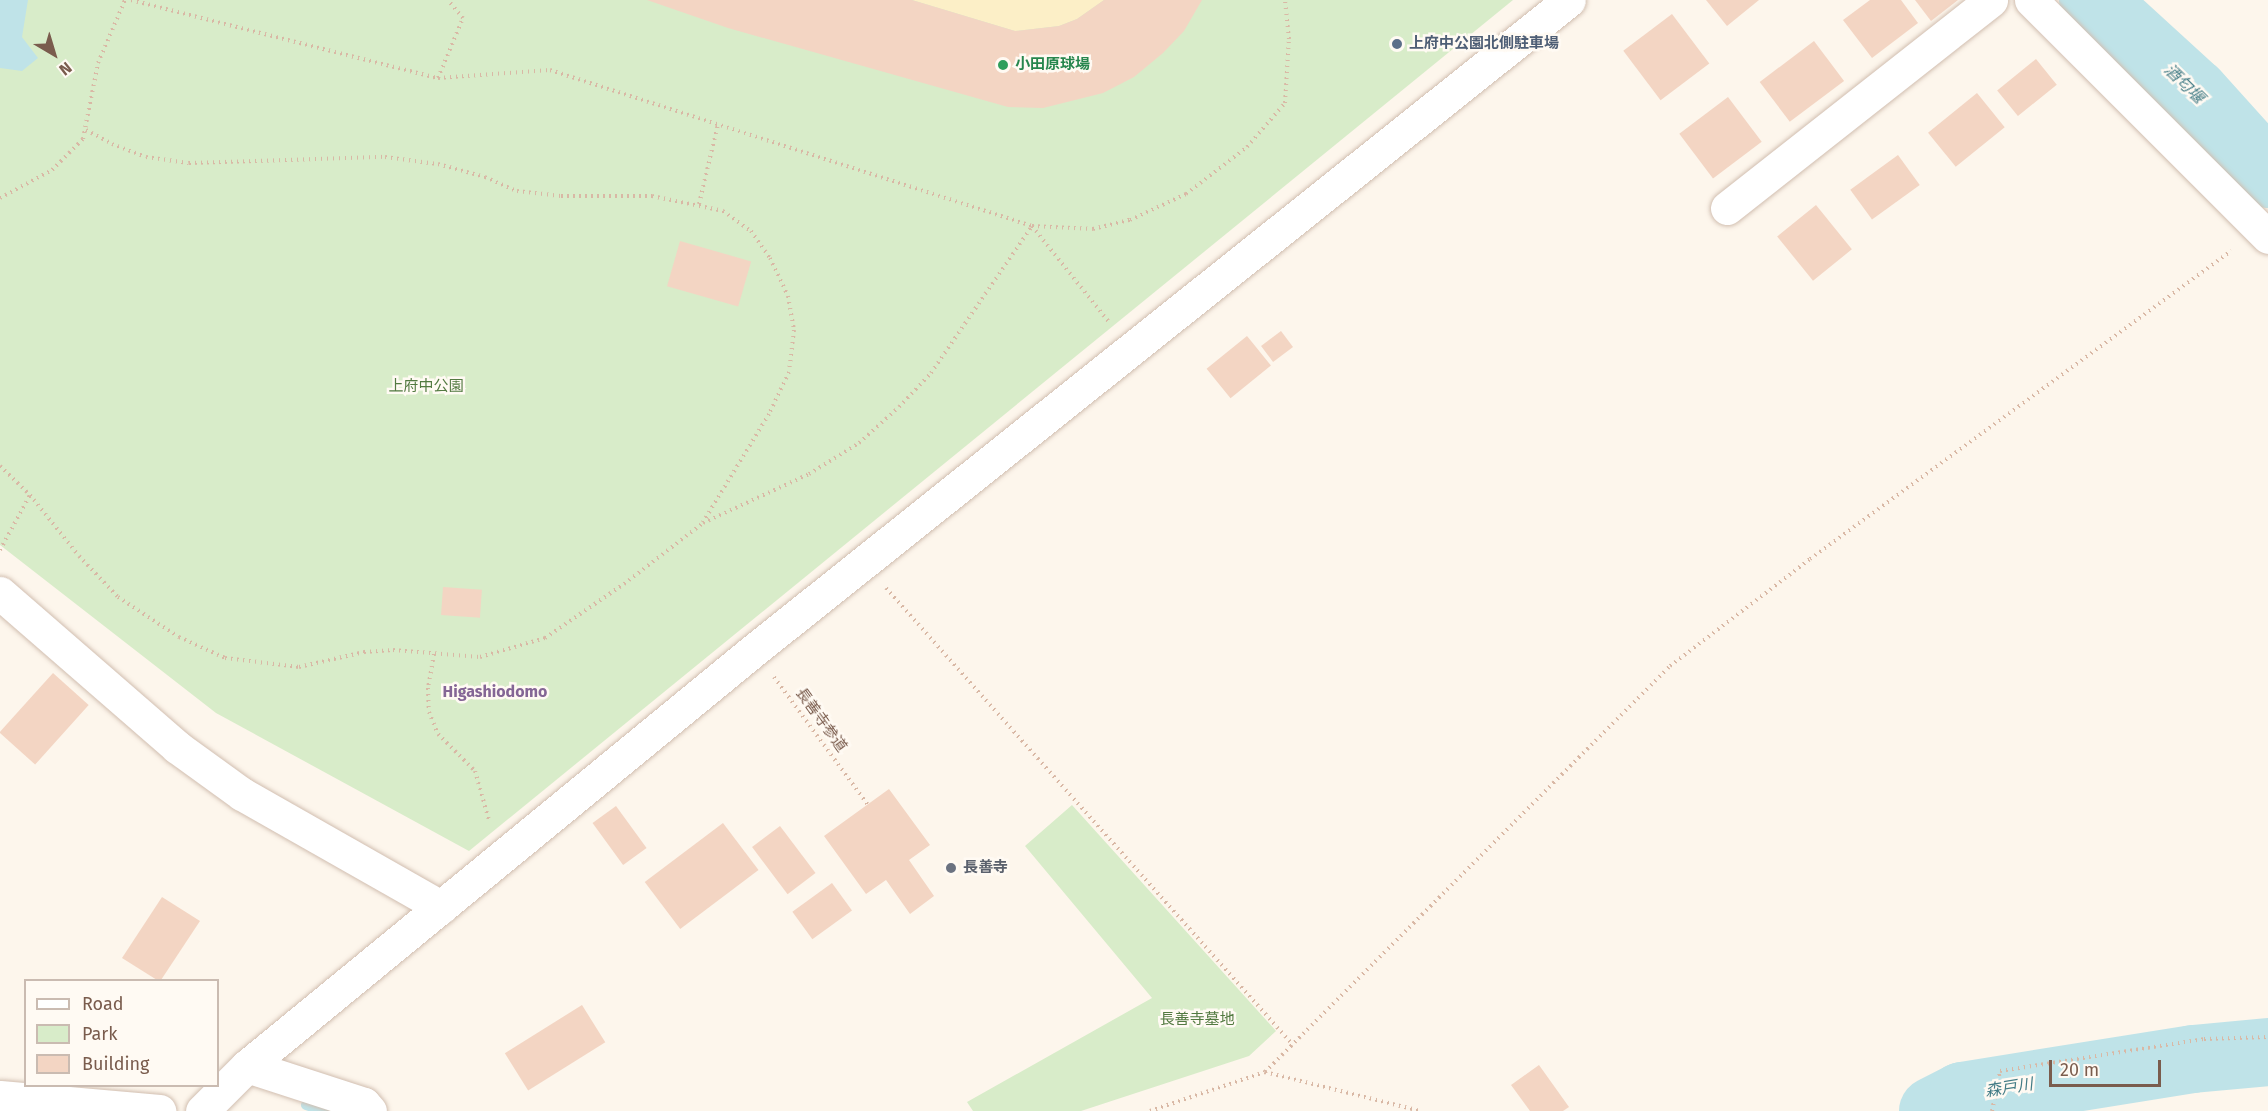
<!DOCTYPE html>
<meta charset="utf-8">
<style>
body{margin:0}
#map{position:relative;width:2268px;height:1111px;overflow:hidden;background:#fdf6ec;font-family:"Fira Sans","Noto Sans JP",sans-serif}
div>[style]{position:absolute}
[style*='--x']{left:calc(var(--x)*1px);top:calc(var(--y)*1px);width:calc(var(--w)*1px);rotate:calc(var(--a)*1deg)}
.green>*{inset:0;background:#d8ecc9}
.sand>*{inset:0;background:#fcefc7}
.water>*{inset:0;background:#bfe3e8}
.stream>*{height:10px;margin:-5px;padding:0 5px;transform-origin:5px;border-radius:5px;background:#bfe3e8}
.river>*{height:68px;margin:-34px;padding:0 34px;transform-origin:34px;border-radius:34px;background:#bfe3e8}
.building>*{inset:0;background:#f3d5c3;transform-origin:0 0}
.path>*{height:4px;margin-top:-2px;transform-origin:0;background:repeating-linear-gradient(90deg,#d9b8a5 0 1.5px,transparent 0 6px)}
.roads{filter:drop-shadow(0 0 2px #d1beb0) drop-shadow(0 0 2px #d1beb0)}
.minor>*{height:33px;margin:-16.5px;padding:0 16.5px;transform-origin:16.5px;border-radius:16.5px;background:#fff}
.tertiary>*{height:33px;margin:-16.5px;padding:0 16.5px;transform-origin:16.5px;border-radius:16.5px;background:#fff}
.dots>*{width:16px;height:16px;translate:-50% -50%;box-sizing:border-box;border:3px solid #fffaf3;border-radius:50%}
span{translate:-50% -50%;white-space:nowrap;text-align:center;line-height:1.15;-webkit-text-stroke:5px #fffaf3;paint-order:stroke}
.service-label{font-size:15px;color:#4e5e75;font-weight:700}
.left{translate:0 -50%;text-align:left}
.leisure-label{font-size:15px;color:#27864d;font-weight:700}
.park-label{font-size:15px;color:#537a41}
.street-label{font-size:15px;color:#7a5c4d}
.worship-label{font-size:15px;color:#5b616d;font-weight:700}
.water-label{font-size:16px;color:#437c86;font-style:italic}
.neighbourhood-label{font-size:16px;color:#846695;font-weight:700}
.legend{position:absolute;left:24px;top:979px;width:195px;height:108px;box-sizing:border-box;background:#fffaf3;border:2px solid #cabbb1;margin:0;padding:8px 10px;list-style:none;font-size:18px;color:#7a5c4d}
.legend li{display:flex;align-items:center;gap:12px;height:30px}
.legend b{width:30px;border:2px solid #cabbb1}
.north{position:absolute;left:24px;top:24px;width:60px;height:60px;-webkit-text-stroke:4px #fffaf3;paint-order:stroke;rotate:142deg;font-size:16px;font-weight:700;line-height:24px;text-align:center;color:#7a5c4d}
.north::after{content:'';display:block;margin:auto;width:21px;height:27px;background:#7a5c4d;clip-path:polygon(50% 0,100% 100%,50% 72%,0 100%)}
.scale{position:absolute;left:2049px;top:1060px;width:112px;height:27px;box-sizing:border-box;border:3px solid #7a5c4d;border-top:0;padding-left:8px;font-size:18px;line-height:21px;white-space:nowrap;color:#7a5c4d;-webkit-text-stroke:4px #fffaf3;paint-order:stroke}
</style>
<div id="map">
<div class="green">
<div style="clip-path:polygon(0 0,1513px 0,469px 851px,216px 713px,0 545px)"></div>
<div style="clip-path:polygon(1072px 805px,1276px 1031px,1249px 1056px,1081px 1111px,973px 1111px,967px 1102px,1152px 998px,1025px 846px)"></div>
</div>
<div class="sand">
<div style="clip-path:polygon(912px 0,1104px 0,1077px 19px,1059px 26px,1015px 31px)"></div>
</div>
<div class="water">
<div style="clip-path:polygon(0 0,28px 0,22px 37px,38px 58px,22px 71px,0 68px)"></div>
</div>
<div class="stream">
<div style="--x:306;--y:1105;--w:19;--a:18"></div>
</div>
<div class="river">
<div style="--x:2093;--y:0;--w:138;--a:42.4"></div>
<div style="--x:2195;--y:93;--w:109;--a:48"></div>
<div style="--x:1933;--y:1111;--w:33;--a:-27"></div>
<div style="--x:1962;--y:1096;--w:234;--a:-9.1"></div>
<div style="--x:2193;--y:1059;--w:75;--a:-5.3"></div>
</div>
<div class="building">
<div style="clip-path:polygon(647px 0,912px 0,1015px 31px,1059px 26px,1077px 19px,1104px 0,1202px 0,1184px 31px,1163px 53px,1134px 77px,1103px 93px,1043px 108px,1008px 107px,728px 28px)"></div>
<div style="clip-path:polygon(1706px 0,1759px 0,1727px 26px)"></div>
<div style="clip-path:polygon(1870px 0,1901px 0,1918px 23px,1872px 58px,1843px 20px)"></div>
<div style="clip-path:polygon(1915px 0,1958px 0,1931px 21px)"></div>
<div style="left:1672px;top:14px;width:62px;height:61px;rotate:53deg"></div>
<div style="left:1814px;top:41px;width:50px;height:68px;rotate:53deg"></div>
<div style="left:2036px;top:59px;width:33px;height:50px;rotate:51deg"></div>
<div style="left:1977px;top:93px;width:44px;height:63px;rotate:51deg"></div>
<div style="left:1728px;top:97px;width:56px;height:61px;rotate:53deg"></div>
<div style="left:1898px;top:155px;width:37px;height:59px;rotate:54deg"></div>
<div style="left:1816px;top:205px;width:57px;height:50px;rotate:51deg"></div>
<div style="left:680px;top:241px;width:74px;height:47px;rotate:16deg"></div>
<div style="left:1281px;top:331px;width:20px;height:25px;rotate:53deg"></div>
<div style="left:1247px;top:336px;width:38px;height:52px;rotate:51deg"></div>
<div style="left:443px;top:587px;width:39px;height:28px;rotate:4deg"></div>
<div style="left:53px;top:673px;width:48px;height:80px;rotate:42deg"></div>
<div style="clip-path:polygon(889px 789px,930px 845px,909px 860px,934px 896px,910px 914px,886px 880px,866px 894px,824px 836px)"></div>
<div style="left:616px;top:806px;width:52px;height:29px;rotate:54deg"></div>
<div style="left:723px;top:823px;width:59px;height:98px;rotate:53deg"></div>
<div style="left:780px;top:826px;width:59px;height:35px;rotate:53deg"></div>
<div style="left:832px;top:883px;width:34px;height:49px;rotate:54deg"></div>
<div style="clip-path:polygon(162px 897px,200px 921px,161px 980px,157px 980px,122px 958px)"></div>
<div style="left:582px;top:1005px;width:44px;height:91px;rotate:58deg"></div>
<div style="clip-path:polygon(1539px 1065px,1569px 1107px,1563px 1111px,1530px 1111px,1511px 1085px)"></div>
</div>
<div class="path">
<div style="--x:131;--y:0;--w:317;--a:14.3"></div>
<div style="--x:438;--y:78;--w:112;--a:-4.1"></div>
<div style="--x:550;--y:70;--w:507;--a:17.93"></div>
<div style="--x:1032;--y:226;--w:123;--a:51.3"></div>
<div style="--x:438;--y:78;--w:65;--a:-67.4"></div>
<div style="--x:463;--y:18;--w:23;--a:-130"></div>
<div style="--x:86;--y:130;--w:30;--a:28"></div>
<div style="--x:112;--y:144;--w:36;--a:21"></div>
<div style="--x:146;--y:157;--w:43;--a:7.9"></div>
<div style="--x:189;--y:163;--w:196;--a:-1.8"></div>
<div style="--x:385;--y:157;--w:53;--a:7.5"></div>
<div style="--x:438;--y:164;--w:49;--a:15.5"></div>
<div style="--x:485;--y:177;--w:35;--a:24"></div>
<div style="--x:517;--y:191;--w:44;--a:6.5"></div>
<div style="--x:561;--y:196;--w:91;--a:0"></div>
<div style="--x:652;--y:196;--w:73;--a:11.9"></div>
<div style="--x:723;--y:211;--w:34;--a:36"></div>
<div style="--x:751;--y:231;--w:33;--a:55"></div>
<div style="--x:770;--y:258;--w:42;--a:64.7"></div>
<div style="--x:788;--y:296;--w:35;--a:80"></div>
<div style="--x:794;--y:330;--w:42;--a:96.8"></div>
<div style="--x:789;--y:372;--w:47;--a:115.5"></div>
<div style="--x:769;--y:414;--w:127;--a:121.4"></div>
<div style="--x:0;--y:198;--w:59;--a:-28.3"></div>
<div style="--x:52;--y:170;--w:44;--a:-45"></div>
<div style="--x:83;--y:139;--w:77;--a:-78.8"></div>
<div style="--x:98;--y:63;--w:69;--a:-66.8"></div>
<div style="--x:699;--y:204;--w:82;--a:-76.6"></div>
<div style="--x:0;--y:466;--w:42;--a:44"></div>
<div style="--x:30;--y:495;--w:78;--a:51.2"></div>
<div style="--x:79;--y:556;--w:57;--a:46.4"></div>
<div style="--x:118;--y:597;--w:73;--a:33.3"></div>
<div style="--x:179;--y:637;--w:51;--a:24.5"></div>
<div style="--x:225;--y:658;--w:75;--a:6.9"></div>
<div style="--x:299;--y:667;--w:67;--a:-13"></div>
<div style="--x:364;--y:652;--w:29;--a:-4"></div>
<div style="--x:393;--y:650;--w:87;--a:4.6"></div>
<div style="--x:480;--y:657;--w:68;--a:-16.3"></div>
<div style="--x:545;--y:638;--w:96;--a:-34.4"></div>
<div style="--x:624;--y:584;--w:100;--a:-37.7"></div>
<div style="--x:703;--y:523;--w:117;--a:-24.8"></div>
<div style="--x:809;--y:474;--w:59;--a:-31.8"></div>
<div style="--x:859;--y:443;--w:54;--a:-42"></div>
<div style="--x:899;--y:407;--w:47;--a:-46.7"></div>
<div style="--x:931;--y:373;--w:178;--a:-55.5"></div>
<div style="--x:1032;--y:226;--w:61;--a:2.8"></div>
<div style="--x:1093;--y:229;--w:38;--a:-14"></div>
<div style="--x:1130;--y:220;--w:62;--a:-24.9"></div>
<div style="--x:1186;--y:194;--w:77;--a:-37.6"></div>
<div style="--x:1247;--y:147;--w:58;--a:-49.2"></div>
<div style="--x:1285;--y:103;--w:64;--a:-86.4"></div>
<div style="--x:1289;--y:39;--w:39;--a:-96"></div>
<div style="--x:0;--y:550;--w:63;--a:-61.4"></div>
<div style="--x:886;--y:588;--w:612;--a:48.31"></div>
<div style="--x:434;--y:654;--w:35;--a:100"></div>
<div style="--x:428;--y:688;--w:24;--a:88"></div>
<div style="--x:429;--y:712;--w:24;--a:68"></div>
<div style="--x:438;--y:734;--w:52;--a:45"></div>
<div style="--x:475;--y:771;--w:51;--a:74.1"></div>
<div style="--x:774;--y:677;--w:159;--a:53.7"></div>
<div style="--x:1265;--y:1072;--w:160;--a:14.1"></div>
<div style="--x:1150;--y:1111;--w:121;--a:-18.7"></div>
<div style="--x:1265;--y:1072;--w:573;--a:-45.07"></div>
<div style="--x:1670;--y:666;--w:176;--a:-37.4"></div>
<div style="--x:1810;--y:559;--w:522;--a:-36.19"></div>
<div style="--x:1992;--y:1111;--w:41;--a:-78.7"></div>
<div style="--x:2000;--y:1071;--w:206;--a:-8.9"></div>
<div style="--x:2204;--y:1039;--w:64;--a:-1.8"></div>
</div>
<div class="roads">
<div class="minor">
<div style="--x:2031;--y:0;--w:335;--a:45"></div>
<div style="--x:1727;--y:208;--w:336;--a:-38.2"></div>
<div style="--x:0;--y:593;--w:235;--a:41"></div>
<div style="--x:177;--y:747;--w:80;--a:35.9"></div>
<div style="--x:242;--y:794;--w:229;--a:29.6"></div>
<div style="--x:0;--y:1097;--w:160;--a:5"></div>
<div style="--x:202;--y:1111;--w:64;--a:-45"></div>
<div style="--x:247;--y:1066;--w:123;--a:18"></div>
<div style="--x:364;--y:1104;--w:9;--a:49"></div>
</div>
<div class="tertiary">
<div style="--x:247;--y:1066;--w:656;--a:-39.37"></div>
<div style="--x:754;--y:650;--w:1042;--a:-38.57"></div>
</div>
</div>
<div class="dots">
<div style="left:1397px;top:44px;background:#5c6f8a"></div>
<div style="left:1003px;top:65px;background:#2e9e5b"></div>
<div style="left:951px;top:868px;background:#6b7280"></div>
</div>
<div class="service-label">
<span class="left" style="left:1409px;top:44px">上府中公園北側駐車場</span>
</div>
<div class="leisure-label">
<span class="left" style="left:1015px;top:65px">小田原球場</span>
</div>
<div class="park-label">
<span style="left:426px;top:387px">上府中公園</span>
<span style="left:1197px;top:1020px">長善寺墓地</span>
</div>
<div class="street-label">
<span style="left:821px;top:720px;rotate:54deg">長善寺参道</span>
</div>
<div class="worship-label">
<span class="left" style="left:963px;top:868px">長善寺</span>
</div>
<div class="water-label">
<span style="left:2184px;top:84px;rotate:44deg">酒匂堰</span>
<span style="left:2009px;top:1088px;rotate:-9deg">森戸川</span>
</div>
<div class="neighbourhood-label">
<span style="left:495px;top:692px">Higashiodomo</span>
</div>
<ul class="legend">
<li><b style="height:8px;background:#fff"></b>Road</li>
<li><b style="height:16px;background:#d8ecc9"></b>Park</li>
<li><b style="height:16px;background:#f3d5c3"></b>Building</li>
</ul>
<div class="north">N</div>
<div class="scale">20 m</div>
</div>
